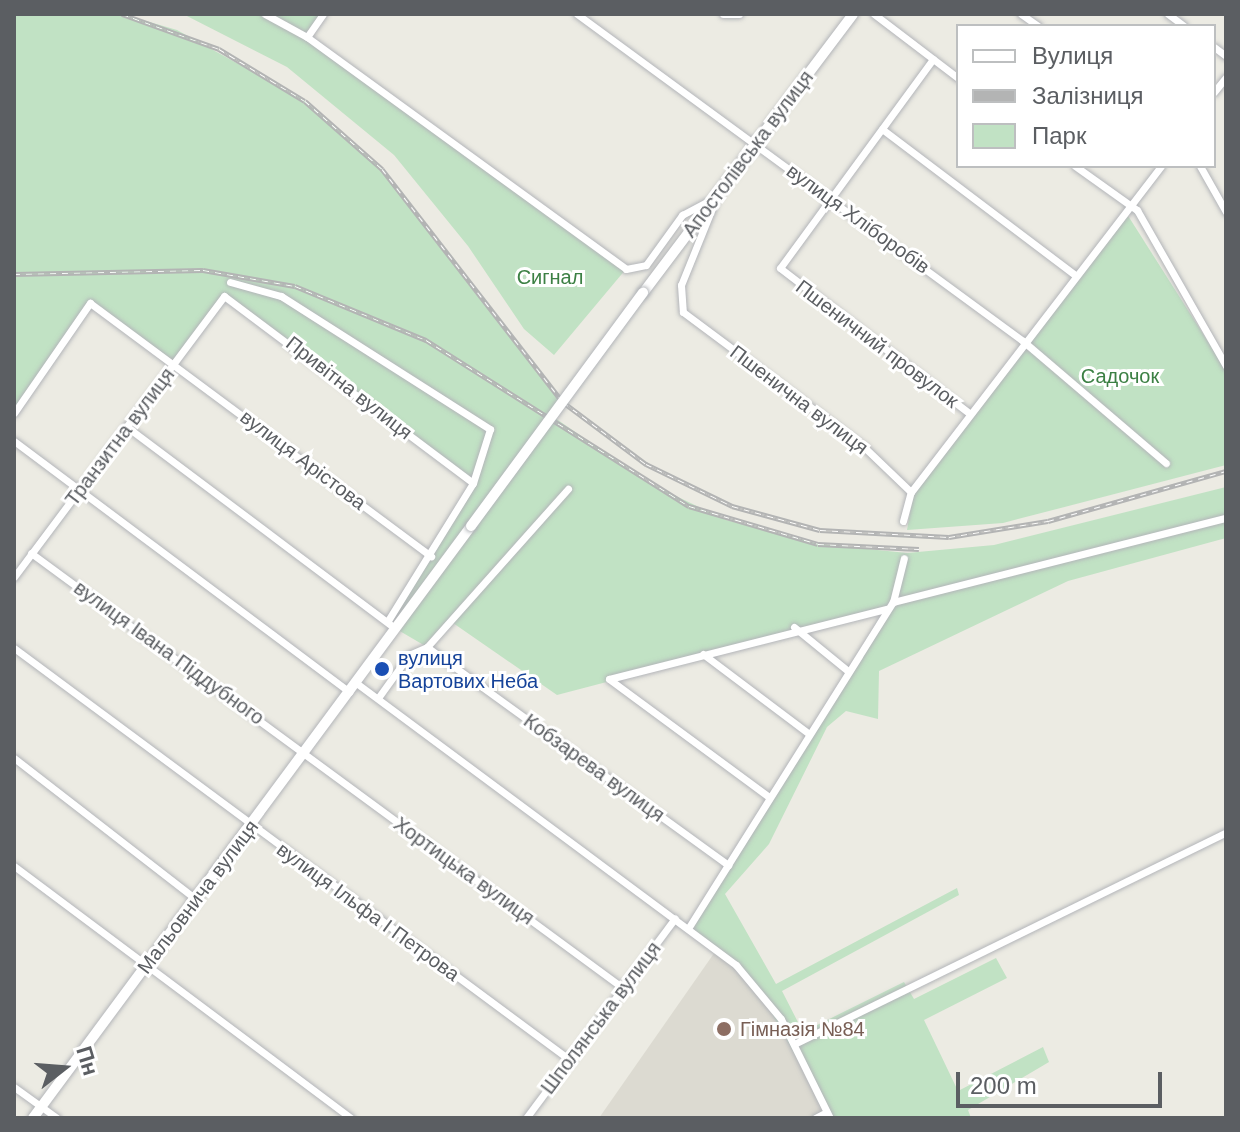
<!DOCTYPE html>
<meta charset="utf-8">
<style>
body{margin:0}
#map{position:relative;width:1240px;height:1132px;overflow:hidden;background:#ecebe3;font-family:Arial,sans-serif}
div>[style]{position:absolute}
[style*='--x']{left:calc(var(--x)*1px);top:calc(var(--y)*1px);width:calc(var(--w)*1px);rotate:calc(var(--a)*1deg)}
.education>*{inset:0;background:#dcdad1}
.green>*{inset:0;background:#c1e2c4}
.roads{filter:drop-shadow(0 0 2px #b3b5b9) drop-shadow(0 0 2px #b3b5b9)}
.street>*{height:7px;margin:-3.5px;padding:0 3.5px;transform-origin:3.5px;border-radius:3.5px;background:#fff}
.secondary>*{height:10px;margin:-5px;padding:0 5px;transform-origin:5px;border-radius:5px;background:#fff}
.rail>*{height:5px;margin-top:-2.5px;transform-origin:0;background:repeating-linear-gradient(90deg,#fff 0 6px,#b3b4b4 0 12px);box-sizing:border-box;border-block:2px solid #b3b4b4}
.bridges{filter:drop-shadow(0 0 2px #b2b5b9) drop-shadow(0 0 2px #b2b5b9)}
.secondary-bridge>*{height:10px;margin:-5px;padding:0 5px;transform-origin:5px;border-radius:5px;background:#fff}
.dots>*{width:22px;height:22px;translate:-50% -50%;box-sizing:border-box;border:4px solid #fff;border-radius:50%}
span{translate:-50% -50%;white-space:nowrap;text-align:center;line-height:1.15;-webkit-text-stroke:6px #fff;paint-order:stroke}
.street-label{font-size:20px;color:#5b5e62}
.park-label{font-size:20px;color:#3c8044}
.transit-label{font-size:20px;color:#164399}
.left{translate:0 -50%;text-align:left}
.education-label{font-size:20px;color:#785e54}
.frame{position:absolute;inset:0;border:16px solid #5b5e62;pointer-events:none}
.legend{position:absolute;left:956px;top:24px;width:260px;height:144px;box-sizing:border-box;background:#fff;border:2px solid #bdbfc0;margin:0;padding:10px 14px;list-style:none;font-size:24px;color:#5b5e62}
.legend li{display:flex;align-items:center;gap:16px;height:40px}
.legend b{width:40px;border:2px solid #bdbfc0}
.north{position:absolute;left:24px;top:1028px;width:80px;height:80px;-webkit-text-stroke:6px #fff;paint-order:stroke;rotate:73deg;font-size:22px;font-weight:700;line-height:32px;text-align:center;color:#5b5e62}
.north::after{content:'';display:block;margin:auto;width:28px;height:36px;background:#5b5e62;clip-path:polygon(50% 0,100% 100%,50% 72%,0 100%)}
.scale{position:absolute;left:956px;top:1072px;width:206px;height:36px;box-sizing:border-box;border:4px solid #5b5e62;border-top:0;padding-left:10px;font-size:24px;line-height:28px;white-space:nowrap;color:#5b5e62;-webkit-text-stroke:6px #fff;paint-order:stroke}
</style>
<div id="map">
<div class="education">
<div style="clip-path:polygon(717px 949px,768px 1001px,827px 1112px,815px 1118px,599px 1118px)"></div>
</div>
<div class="green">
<div style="clip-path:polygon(14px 14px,122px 14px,177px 30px,305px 101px,382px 169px,426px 224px,563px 402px,552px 416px,651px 484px,726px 520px,819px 544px,907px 553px,994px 545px,1226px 487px,1226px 538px,1068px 581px,879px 671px,878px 719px,846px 711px,827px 727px,769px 844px,725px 894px,776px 984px,957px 888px,959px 895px,782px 991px,803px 1032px,904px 982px,914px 999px,996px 958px,1007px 978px,924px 1020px,958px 1091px,1043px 1047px,1049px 1062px,968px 1110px,971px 1118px,830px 1118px,757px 987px,689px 927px,885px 609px,557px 695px,453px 623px,427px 647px,398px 630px,391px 616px,473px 483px,224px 296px,176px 363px,90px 303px,14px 413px)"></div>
<div style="clip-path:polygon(183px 14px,323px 14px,308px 36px,626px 269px,554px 355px,524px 329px,468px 246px,394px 155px,287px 67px)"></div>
<div style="clip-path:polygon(1125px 211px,1226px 370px,1226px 465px,1003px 523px,907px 530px,914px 491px)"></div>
</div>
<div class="roads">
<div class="street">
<div style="--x:265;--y:14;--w:48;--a:28.7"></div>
<div style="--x:307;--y:37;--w:394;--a:36"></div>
<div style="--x:626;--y:269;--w:20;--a:-11"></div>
<div style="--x:646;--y:265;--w:62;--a:-54.2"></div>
<div style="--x:682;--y:215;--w:40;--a:-28"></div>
<div style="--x:717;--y:196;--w:96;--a:112"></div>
<div style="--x:681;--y:285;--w:27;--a:86"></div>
<div style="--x:683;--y:312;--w:226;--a:36.7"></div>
<div style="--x:864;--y:447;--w:65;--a:43.8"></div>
<div style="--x:577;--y:14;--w:553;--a:36.25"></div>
<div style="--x:1023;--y:341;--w:188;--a:40.5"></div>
<div style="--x:723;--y:14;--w:16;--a:0"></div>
<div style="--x:874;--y:14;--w:106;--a:37.3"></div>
<div style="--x:1021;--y:14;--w:21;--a:35"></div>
<div style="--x:1168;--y:14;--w:20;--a:37"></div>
<div style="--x:307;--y:37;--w:28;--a:-55"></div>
<div style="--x:1214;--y:47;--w:15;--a:37"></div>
<div style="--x:933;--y:59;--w:259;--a:126.2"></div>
<div style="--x:780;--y:268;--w:238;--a:37.5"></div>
<div style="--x:1214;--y:92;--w:19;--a:-51"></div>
<div style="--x:882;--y:129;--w:241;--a:37.1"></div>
<div style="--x:1075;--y:166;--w:76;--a:35.4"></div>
<div style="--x:1137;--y:210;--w:180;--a:60.3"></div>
<div style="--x:1200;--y:166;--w:53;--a:60.5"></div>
<div style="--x:230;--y:282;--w:53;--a:15.4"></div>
<div style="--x:281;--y:296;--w:248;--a:32.5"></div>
<div style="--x:490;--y:429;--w:57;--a:107.5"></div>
<div style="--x:473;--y:483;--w:163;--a:121.7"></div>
<div style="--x:14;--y:413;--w:134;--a:-55.4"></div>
<div style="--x:90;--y:303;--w:425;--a:36.6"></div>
<div style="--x:127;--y:427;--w:330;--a:36.9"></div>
<div style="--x:14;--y:441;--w:419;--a:36.8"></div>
<div style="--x:903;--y:521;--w:30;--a:-75"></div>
<div style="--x:911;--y:492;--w:411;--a:-52.5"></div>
<div style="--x:31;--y:553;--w:735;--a:36.31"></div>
<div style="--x:14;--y:577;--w:351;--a:-53.2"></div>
<div style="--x:224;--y:296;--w:311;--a:36.9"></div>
<div style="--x:893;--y:602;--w:343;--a:-14.2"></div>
<div style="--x:794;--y:627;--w:70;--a:39.2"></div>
<div style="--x:427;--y:647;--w:212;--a:-48.3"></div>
<div style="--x:14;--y:648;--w:692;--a:36.54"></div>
<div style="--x:703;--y:654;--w:133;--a:37"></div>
<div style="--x:609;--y:679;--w:286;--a:-14.2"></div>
<div style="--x:609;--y:679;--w:199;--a:36.4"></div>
<div style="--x:359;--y:685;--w:470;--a:36.6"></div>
<div style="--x:736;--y:965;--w:70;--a:50.2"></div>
<div style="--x:781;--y:1019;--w:110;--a:63.7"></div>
<div style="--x:378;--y:698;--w:53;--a:-54.2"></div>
<div style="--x:409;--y:655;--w:20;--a:-24"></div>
<div style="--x:427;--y:647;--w:372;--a:35.9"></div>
<div style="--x:14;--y:758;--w:232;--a:37.8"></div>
<div style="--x:14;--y:866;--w:421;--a:36.8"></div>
<div style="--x:689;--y:927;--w:384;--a:-57.9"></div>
<div style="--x:893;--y:602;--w:45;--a:-76"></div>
<div style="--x:794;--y:1044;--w:481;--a:-26.1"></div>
<div style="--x:14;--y:1087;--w:53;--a:35.8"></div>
<div style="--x:526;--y:1118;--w:249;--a:-53.3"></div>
<div style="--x:815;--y:1118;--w:13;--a:-27"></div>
</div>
<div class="secondary">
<div style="--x:643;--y:293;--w:349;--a:-53"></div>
<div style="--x:33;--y:1118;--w:736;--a:-53.5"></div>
</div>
</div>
<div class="rail">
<div style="--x:122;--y:14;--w:103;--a:19.8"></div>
<div style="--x:219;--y:49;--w:100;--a:31.2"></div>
<div style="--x:305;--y:101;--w:103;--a:41.4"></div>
<div style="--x:382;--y:169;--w:295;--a:52.2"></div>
<div style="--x:563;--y:402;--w:104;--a:36.8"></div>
<div style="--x:646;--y:464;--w:96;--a:26"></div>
<div style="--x:732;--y:506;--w:91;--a:15.3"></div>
<div style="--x:820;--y:530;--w:129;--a:3.1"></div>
<div style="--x:949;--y:537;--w:100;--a:-9.2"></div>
<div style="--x:1048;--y:521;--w:185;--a:-15.7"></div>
<div style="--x:14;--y:274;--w:189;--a:-1.2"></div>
<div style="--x:203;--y:270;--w:93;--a:9.9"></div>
<div style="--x:295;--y:286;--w:142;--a:22.4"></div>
<div style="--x:426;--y:340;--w:311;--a:32.3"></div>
<div style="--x:689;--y:506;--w:134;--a:16.4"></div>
<div style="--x:818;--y:544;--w:101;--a:2.8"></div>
</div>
<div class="bridges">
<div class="secondary-bridge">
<div style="--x:471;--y:526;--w:290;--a:-53.6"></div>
</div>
</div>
<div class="dots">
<div style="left:382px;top:669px;background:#1a4fb4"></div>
<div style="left:724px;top:1029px;background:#8d6e63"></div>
</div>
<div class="street-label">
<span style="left:748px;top:154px;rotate:-53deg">Апостолівська вулиця</span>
<span style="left:858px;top:219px;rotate:36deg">вулиця Хліборобів</span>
<span style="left:877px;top:344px;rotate:37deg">Пшеничний провулок</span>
<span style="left:349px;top:388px;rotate:38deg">Привітна вулиця</span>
<span style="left:799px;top:400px;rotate:37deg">Пшенична вулиця</span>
<span style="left:120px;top:437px;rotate:-53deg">Транзитна вулиця</span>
<span style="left:303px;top:460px;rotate:37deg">вулиця Арістова</span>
<span style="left:169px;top:653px;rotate:36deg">вулиця Івана Піддубного</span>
<span style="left:594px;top:768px;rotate:36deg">Кобзарева вулиця</span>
<span style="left:464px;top:871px;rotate:36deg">Хортицька вулиця</span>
<span style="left:198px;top:897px;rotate:-53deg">Мальовнича вулиця</span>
<span style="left:368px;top:912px;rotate:36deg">вулиця Ільфа І Петрова</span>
<span style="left:601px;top:1018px;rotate:-53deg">Шполянська вулиця</span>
</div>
<div class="park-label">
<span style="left:550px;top:277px">Сигнал</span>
<span style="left:1120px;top:376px">Садочок</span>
</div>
<div class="transit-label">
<span class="left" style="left:398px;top:670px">вулиця<br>Вартових Неба</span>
</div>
<div class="education-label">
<span class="left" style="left:740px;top:1029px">Гімназія №84</span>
</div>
<div class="frame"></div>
<ul class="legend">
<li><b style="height:10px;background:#fff"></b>Вулиця</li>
<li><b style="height:10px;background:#b3b4b4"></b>Залізниця</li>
<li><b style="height:22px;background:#c1e2c4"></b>Парк</li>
</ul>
<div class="north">Пн</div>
<div class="scale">200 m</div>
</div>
